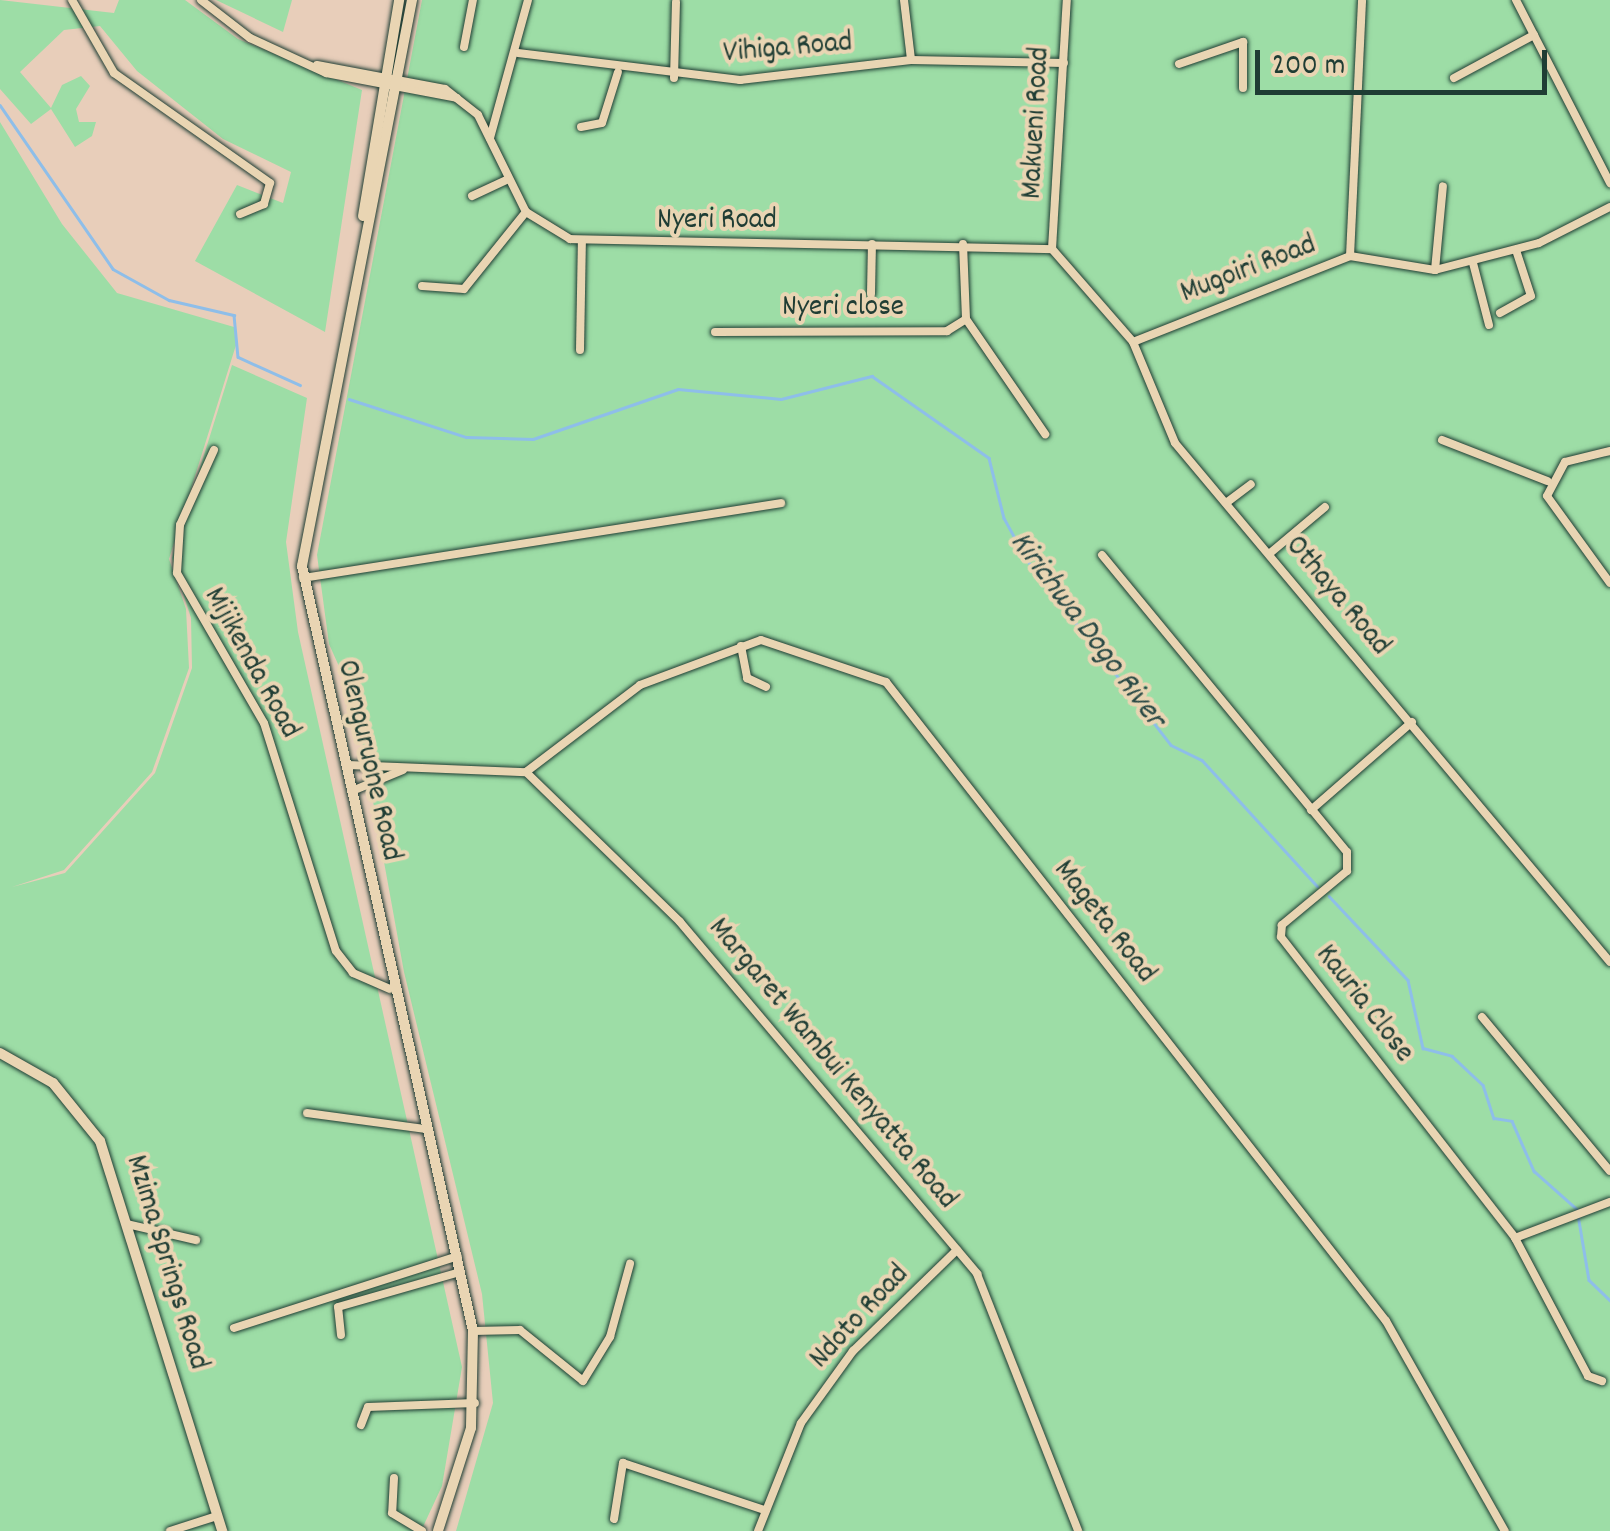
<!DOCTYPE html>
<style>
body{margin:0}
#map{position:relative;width:1610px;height:1531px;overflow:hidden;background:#e8ceba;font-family:Dekko,sans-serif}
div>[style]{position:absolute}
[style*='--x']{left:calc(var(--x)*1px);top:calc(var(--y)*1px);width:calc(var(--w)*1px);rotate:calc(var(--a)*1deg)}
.green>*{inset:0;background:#9ddda6}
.stream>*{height:2.5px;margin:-1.25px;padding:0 1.25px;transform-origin:1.25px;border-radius:1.25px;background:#8ebee9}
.roads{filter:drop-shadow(0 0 2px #1f3d34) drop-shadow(0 0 2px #1f3d34)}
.minor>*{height:8px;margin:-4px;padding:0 4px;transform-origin:4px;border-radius:4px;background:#e9d5b3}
.tertiary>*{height:10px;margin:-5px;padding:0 5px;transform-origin:5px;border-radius:5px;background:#e9d5b3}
span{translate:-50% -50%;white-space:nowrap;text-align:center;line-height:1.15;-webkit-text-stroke:8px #e9d5b3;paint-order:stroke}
.street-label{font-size:30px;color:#1f3d34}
.water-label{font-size:32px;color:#2a4a46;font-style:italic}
.scale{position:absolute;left:1255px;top:50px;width:292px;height:45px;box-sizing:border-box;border:5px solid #1f3d34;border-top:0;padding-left:12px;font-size:30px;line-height:35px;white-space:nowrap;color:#1f3d34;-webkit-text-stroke:8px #e9d5b3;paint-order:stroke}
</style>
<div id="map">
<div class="green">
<div style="clip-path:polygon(0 0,114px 13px,119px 0,185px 0,238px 39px,362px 90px,325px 332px,195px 261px,237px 185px,283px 203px,291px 172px,223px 139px,137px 71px,100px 26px,64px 30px,20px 72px,51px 108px,62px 85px,81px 76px,90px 86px,76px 109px,79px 122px,96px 122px,92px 136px,75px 147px,51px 109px,31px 124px,0 89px)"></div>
<div style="clip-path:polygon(216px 0,292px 0,283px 32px)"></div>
<div style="clip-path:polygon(422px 0,1610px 0,1610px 1531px,456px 1531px,493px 1403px,482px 1294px,404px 972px,355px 702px,329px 644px,317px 555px)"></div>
<div style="clip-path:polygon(0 122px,62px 224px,117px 293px,234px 327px,236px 345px,169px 559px,186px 609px,189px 668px,152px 772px,64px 870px,12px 887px,65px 873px,155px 773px,192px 668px,191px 618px,172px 558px,232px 365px,307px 398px,286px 542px,298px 632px,462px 1367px,442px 1486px,421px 1531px,0 1531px)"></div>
</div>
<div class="stream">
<div style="--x:0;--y:105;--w:199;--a:55.4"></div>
<div style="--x:113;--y:269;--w:64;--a:29"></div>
<div style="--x:169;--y:300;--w:67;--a:13"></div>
<div style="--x:234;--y:315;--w:42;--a:84.6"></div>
<div style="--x:238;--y:357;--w:68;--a:24.3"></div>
<div style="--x:349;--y:399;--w:123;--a:18"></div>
<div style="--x:466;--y:437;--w:67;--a:1.7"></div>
<div style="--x:533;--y:439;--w:153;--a:-19"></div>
<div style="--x:678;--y:389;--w:103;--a:5.5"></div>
<div style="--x:781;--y:399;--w:94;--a:-14.2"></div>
<div style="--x:872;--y:376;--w:143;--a:35"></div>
<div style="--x:989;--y:458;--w:62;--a:76"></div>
<div style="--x:1004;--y:518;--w:48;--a:61.3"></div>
<div style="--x:1027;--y:560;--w:234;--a:52.1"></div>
<div style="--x:1171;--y:745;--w:34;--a:26"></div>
<div style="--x:1202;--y:760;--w:171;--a:47.6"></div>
<div style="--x:1329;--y:896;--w:115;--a:46.8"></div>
<div style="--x:1408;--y:980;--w:70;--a:77.6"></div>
<div style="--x:1423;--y:1048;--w:30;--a:15"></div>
<div style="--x:1452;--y:1056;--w:42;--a:43.1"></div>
<div style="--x:1483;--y:1085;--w:35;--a:72"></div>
<div style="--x:1494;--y:1118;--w:18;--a:9"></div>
<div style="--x:1512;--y:1121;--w:55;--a:66.3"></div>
<div style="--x:1534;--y:1171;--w:57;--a:41.5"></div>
<div style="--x:1577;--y:1209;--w:72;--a:80.4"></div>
<div style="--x:1589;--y:1280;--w:29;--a:44"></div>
</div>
<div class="roads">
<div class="minor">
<div style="--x:72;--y:0;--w:84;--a:60.1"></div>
<div style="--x:114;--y:73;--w:191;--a:35.2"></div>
<div style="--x:270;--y:183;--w:22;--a:106"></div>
<div style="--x:264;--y:204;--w:26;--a:157"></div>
<div style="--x:201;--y:0;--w:62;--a:37.8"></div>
<div style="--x:250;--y:38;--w:84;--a:24.7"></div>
<div style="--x:326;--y:73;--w:133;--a:10.8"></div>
<div style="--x:904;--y:0;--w:60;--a:83.3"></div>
<div style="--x:1516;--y:0;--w:206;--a:62.8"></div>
<div style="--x:464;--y:47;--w:48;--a:-79.2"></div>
<div style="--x:518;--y:53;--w:224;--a:6.9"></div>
<div style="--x:740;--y:80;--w:172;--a:-6.7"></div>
<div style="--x:911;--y:60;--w:153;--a:1.1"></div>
<div style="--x:1179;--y:64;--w:68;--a:-19"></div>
<div style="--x:1243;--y:42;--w:46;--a:90"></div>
<div style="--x:317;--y:65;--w:130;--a:10.6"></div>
<div style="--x:445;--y:89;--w:42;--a:38.2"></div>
<div style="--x:478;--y:115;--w:108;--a:63.7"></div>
<div style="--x:526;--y:212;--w:52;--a:31.5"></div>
<div style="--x:570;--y:239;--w:482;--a:1.2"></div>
<div style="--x:674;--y:78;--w:76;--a:-88.5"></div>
<div style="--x:1454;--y:78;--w:91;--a:-28.3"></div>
<div style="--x:581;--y:127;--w:21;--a:-11"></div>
<div style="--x:602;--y:123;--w:53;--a:-72.6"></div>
<div style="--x:490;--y:138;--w:143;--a:-74.6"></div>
<div style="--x:472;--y:196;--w:40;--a:-25"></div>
<div style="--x:963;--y:244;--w:75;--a:87.7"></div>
<div style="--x:966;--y:319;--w:140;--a:55.5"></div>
<div style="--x:1052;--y:249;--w:123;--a:48.9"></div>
<div style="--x:1133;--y:342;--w:109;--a:67.4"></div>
<div style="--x:1175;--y:443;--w:677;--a:50.03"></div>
<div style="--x:1052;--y:249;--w:249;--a:-86.6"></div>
<div style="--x:1350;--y:256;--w:256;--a:-87.3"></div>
<div style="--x:1473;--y:263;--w:64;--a:75.5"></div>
<div style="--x:1435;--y:270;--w:84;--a:-84.6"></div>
<div style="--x:422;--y:286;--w:42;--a:4.1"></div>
<div style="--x:464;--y:289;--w:99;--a:-51.2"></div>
<div style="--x:871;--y:294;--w:50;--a:-88.9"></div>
<div style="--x:1500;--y:313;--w:35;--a:-29"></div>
<div style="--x:1531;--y:296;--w:48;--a:-108.1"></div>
<div style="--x:715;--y:332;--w:232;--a:-0.2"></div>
<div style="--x:947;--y:331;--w:22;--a:-32"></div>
<div style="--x:1133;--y:342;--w:233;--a:-21.6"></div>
<div style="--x:1350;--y:256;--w:86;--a:9.4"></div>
<div style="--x:1435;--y:270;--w:107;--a:-14.6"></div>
<div style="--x:1539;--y:243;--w:80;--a:-26.9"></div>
<div style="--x:580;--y:350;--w:110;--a:-89"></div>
<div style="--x:1442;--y:440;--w:113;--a:21.3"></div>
<div style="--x:214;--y:450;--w:82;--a:114.4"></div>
<div style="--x:180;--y:525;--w:48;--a:93.6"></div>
<div style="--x:177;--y:573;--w:173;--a:59.9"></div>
<div style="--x:264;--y:723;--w:239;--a:72.5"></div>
<div style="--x:336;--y:951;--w:28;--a:52"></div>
<div style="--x:353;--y:973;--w:40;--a:23.4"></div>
<div style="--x:1610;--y:451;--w:46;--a:166.3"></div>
<div style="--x:1565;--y:462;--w:38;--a:118"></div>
<div style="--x:1547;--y:496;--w:107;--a:54.1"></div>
<div style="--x:1226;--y:503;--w:31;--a:-37"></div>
<div style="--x:1269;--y:554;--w:73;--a:-40"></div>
<div style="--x:1102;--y:555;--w:385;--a:50.5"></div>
<div style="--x:1347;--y:852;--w:19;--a:90"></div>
<div style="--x:1347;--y:871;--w:85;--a:140.3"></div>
<div style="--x:1282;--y:925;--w:12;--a:95"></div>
<div style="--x:1281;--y:937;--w:381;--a:52.1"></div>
<div style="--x:1515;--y:1238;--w:102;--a:-20.8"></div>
<div style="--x:303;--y:578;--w:484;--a:-8.9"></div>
<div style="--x:741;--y:646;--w:33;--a:79"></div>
<div style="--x:747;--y:678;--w:21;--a:25"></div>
<div style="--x:348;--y:765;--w:178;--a:2.3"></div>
<div style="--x:526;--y:772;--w:215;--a:44.2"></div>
<div style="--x:680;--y:922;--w:461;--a:49.8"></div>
<div style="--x:977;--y:1274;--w:276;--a:68.5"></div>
<div style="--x:526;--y:772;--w:143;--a:-37.3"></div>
<div style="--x:640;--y:685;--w:129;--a:-20.4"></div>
<div style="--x:761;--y:640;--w:132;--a:18.6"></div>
<div style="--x:886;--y:682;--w:811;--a:51.96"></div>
<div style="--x:1386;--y:1321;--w:241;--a:60.5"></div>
<div style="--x:352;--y:791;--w:55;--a:-22.4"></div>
<div style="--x:1311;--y:810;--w:134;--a:-41.1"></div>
<div style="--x:1482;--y:1017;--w:200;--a:50.3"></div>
<div style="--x:307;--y:1113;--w:120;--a:7.7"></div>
<div style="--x:127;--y:1224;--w:71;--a:13.1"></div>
<div style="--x:1515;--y:1238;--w:156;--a:62.1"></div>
<div style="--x:1588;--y:1376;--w:15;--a:20"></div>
<div style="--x:234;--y:1328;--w:235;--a:-17.8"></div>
<div style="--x:473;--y:1331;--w:47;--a:-1.2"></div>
<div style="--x:520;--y:1330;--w:81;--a:39"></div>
<div style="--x:583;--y:1381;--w:52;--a:-58.5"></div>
<div style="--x:610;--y:1337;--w:76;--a:-74.7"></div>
<div style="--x:341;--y:1335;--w:28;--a:-96"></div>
<div style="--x:338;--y:1307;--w:127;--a:-16"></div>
<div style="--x:361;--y:1425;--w:19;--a:-69"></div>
<div style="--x:368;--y:1407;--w:107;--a:-2.1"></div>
<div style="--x:394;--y:1478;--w:35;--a:93"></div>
<div style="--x:392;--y:1513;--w:35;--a:31"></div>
<div style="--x:614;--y:1519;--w:57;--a:-80.9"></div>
<div style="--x:623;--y:1463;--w:149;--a:18.4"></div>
<div style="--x:170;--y:1531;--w:49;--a:-17.7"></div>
<div style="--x:758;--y:1531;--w:116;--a:-68.3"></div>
<div style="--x:801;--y:1423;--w:89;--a:-54.2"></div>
<div style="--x:853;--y:1351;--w:145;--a:-44.2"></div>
</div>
<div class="tertiary">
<div style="--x:412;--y:0;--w:577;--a:101"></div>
<div style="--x:302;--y:566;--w:784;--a:77.4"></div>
<div style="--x:473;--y:1331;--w:97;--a:91.2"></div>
<div style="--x:471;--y:1428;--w:108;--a:107.8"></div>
<div style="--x:363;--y:216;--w:219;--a:-80.5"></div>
<div style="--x:0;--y:1053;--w:61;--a:29.5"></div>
<div style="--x:53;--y:1083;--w:75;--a:51"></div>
<div style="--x:100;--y:1141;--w:409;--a:72.6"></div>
</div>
</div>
<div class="street-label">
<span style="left:788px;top:50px;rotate:-5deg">Vihiga Road</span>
<span style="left:1038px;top:123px;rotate:-87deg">Makueni Road</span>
<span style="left:717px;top:222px">Nyeri Road</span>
<span style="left:1249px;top:271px;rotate:-21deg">Mugoiri Road</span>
<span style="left:843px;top:309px">Nyeri close</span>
<span style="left:1336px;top:597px;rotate:50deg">Othaya Road</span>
<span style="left:250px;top:664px;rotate:61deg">Mijikenda Road</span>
<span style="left:367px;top:761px;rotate:77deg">Olenguruone Road</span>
<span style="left:1103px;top:923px;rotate:52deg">Mageta Road</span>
<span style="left:1363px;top:1005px;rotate:52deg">Kauria Close</span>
<span style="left:831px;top:1065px;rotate:50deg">Margaret Wambui Kenyatta Road</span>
<span style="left:165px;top:1263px;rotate:73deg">Mzima Springs Road</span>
<span style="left:861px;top:1318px;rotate:-47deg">Ndoto Road</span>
</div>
<div class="water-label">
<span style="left:1086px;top:631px;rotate:53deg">Kirichwa Dogo River</span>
</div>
<div class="scale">200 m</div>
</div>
